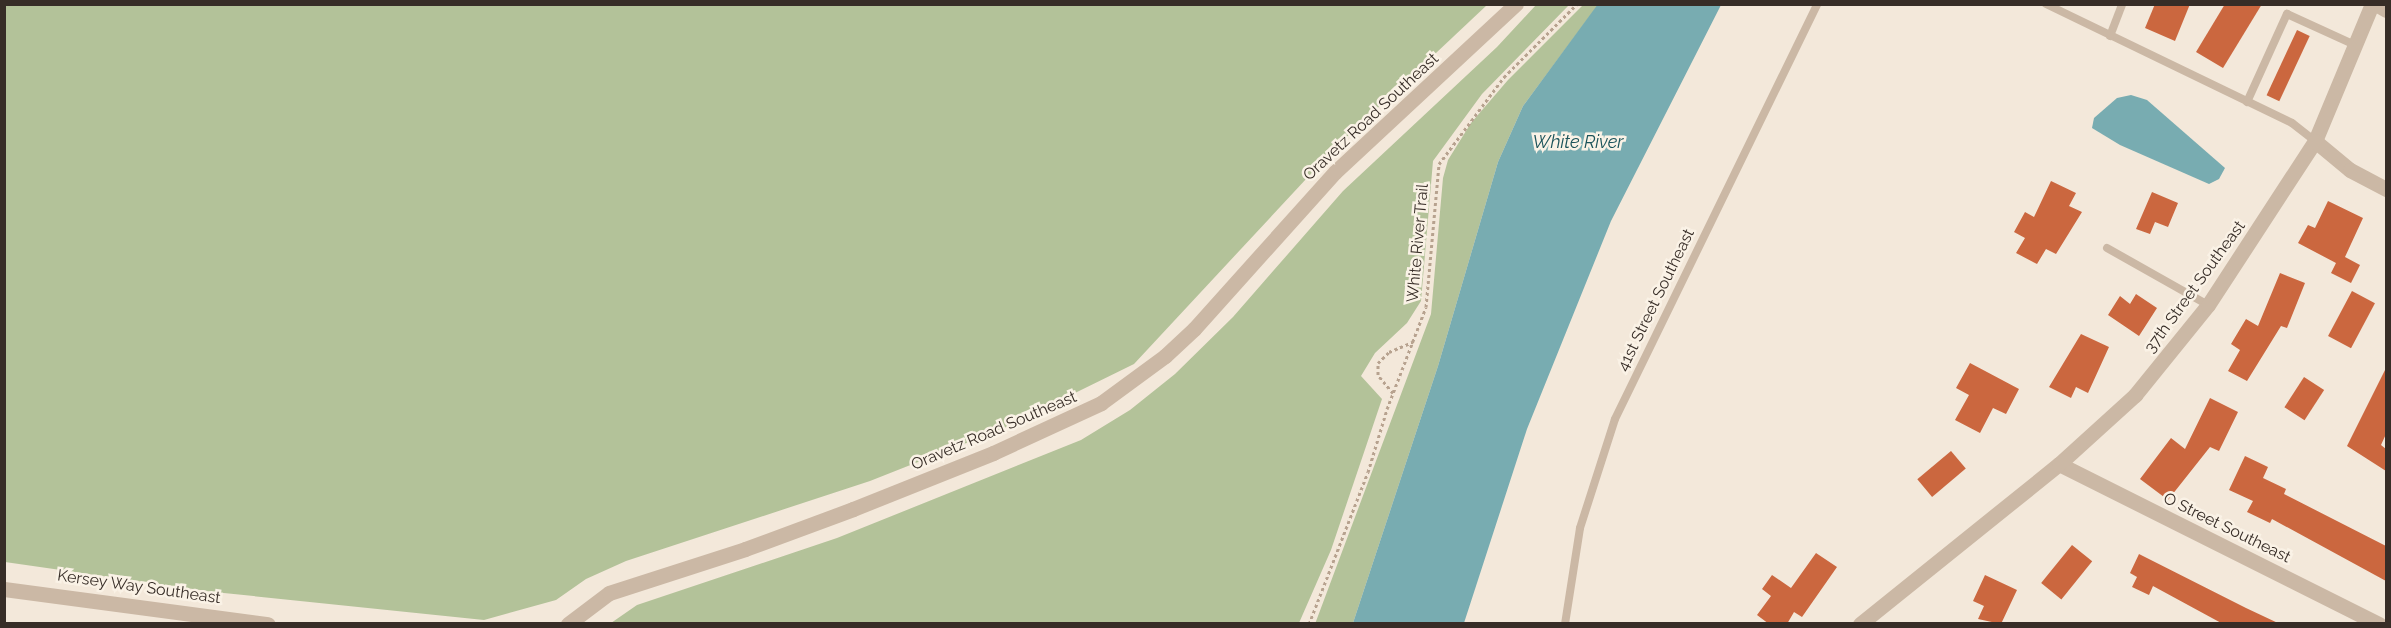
<!DOCTYPE html>
<style>
body{margin:0}
#map{position:relative;width:2391px;height:628px;overflow:hidden;background:#f3e8da;font-family:Raleway,sans-serif}
div>[style]{position:absolute}
[style*='--x']{left:calc(var(--x)*1px);top:calc(var(--y)*1px);width:calc(var(--w)*1px);rotate:calc(var(--a)*1deg)}
.green>*{inset:0;background:#b3c299}
.water>*{inset:0;background:#78acb1}
.building>*{inset:0;background:#cb673f;transform-origin:0 0}
.path>*{height:3px;margin-top:-1.5px;transform-origin:0;background:repeating-linear-gradient(90deg,#b7a28f 0 3px,transparent 0 6px)}
.service>*{height:8px;margin:-4px;padding:0 4px;transform-origin:4px;border-radius:4px;background:#cbb8a5}
.minor>*{height:15px;margin:-7.5px;padding:0 7.5px;transform-origin:7.5px;border-radius:7.5px;background:#cbb8a5}
.tertiary>*{height:15px;margin:-7.5px;padding:0 7.5px;transform-origin:7.5px;border-radius:7.5px;background:#cbb8a5}
span{translate:-50% -50%;white-space:nowrap;text-align:center;line-height:1.15;-webkit-text-stroke:5px #faf2e6;paint-order:stroke}
.street-label{font-size:16px;color:#372d27}
.water-label{font-size:18px;color:#1b535a;font-style:italic}
.frame{position:absolute;inset:0;border:6px solid #372d27;pointer-events:none}
</style>
<div id="map">
<div class="green">
<div style="clip-path:polygon(5px 4px,1487px 4px,1487px 5px,1334px 149px,1134px 364px,1004px 428px,870px 481px,626px 561px,586px 579px,556px 600px,484px 620px,214px 592px,5px 562px)"></div>
<div style="clip-path:polygon(1536px 5px,1569px 5px,1482px 94px,1433px 161px,1421px 301px,1407px 323px,1375px 353px,1361px 376px,1382px 399px,1331px 550px,1299px 623px,611px 623px,637px 605px,837px 538px,1081px 440px,1130px 410px,1175px 374px,1233px 317px,1343px 191px,1497px 47px)"></div>
<div style="clip-path:polygon(1583px 5px,1598px 5px,1523px 106px,1498px 162px,1438px 366px,1353px 623px,1315px 624px,1431px 314px,1443px 178px,1448px 160px,1471px 123px,1508px 80px)"></div>
</div>
<div class="water">
<div style="clip-path:polygon(1598px 4px,1721px 5px,1611px 221px,1527px 429px,1464px 623px,1353px 623px,1438px 366px,1498px 162px,1523px 106px)"></div>
<div style="clip-path:polygon(2131px 95px,2147px 100px,2225px 168px,2219px 179px,2209px 184px,2120px 145px,2092px 128px,2094px 118px,2117px 98px)"></div>
</div>
<div class="building">
<div style="clip-path:polygon(2155px 4px,2190px 4px,2175px 41px,2145px 28px)"></div>
<div style="clip-path:polygon(2225px 4px,2262px 4px,2223px 68px,2196px 52px)"></div>
<div style="left:2297px;top:30px;width:14px;height:72px;rotate:25deg"></div>
<div style="clip-path:polygon(2051px 181px,2076px 193px,2069px 206px,2082px 212px,2056px 254px,2046px 249px,2037px 264px,2016px 253px,2025px 238px,2014px 232px,2025px 212px,2034px 217px)"></div>
<div style="clip-path:polygon(2152px 192px,2178px 203px,2168px 227px,2155px 222px,2150px 234px,2136px 229px)"></div>
<div style="clip-path:polygon(2328px 201px,2363px 218px,2345px 257px,2360px 265px,2351px 283px,2331px 273px,2336px 263px,2298px 243px,2308px 225px,2315px 228px)"></div>
<div style="clip-path:polygon(2280px 273px,2305px 283px,2287px 328px,2281px 326px,2247px 381px,2228px 371px,2240px 350px,2231px 344px,2246px 319px,2258px 326px)"></div>
<div style="left:2352px;top:291px;width:26px;height:51px;rotate:28deg"></div>
<div style="clip-path:polygon(2136px 294px,2157px 308px,2139px 336px,2108px 315px,2120px 296px,2130px 304px)"></div>
<div style="clip-path:polygon(2081px 334px,2109px 347px,2088px 393px,2076px 387px,2071px 398px,2049px 387px)"></div>
<div style="clip-path:polygon(1970px 363px,2019px 389px,2006px 414px,1993px 408px,1980px 433px,1955px 420px,1969px 395px,1956px 388px)"></div>
<div style="clip-path:polygon(2386px 368px,2386px 434px,2381px 445px,2386px 449px,2386px 471px,2347px 446px)"></div>
<div style="left:2304px;top:377px;width:24px;height:36px;rotate:33deg"></div>
<div style="clip-path:polygon(2210px 398px,2238px 412px,2219px 451px,2210px 447px,2168px 500px,2140px 479px,2171px 438px,2185px 449px)"></div>
<div style="left:1951px;top:451px;width:23px;height:44px;rotate:50deg"></div>
<div style="clip-path:polygon(2245px 456px,2268px 467px,2263px 478px,2286px 489px,2284px 494px,2386px 546px,2386px 581px,2272px 519px,2270px 523px,2247px 512px,2253px 501px,2229px 490px)"></div>
<div style="left:2072px;top:545px;width:26px;height:49px;rotate:39deg"></div>
<div style="clip-path:polygon(1816px 553px,1837px 567px,1802px 617px,1794px 612px,1787px 624px,1769px 624px,1757px 615px,1771px 596px,1762px 589px,1772px 575px,1791px 588px)"></div>
<div style="clip-path:polygon(2139px 554px,2246px 608px,2280px 624px,2223px 624px,2153px 586px,2149px 595px,2132px 587px,2137px 577px,2130px 573px)"></div>
<div style="clip-path:polygon(1985px 575px,2017px 590px,2001px 624px,1978px 619px,1984px 606px,1973px 601px)"></div>
</div>
<div class="path">
<div style="--x:1393;--y:393;--w:23;--a:-130"></div>
<div style="--x:1378;--y:375;--w:12;--a:-90"></div>
<div style="--x:1378;--y:363;--w:16;--a:-45"></div>
<div style="--x:1389;--y:352;--w:26;--a:-23"></div>
<div style="--x:1309;--y:624;--w:163;--a:-68.8"></div>
<div style="--x:1368;--y:472;--w:66;--a:-73.2"></div>
<div style="--x:1387;--y:409;--w:109;--a:-69.1"></div>
<div style="--x:1426;--y:307;--w:144;--a:-84.8"></div>
<div style="--x:1439;--y:164;--w:109;--a:-53.2"></div>
<div style="--x:1504;--y:77;--w:103;--a:-45"></div>
</div>
<div class="service">
<div style="--x:2046;--y:4;--w:273;--a:25.8"></div>
<div style="--x:2292;--y:123;--w:29;--a:38"></div>
<div style="--x:2110;--y:36;--w:34;--a:-69"></div>
<div style="--x:2247;--y:102;--w:97;--a:-65.6"></div>
<div style="--x:2287;--y:14;--w:75;--a:24.5"></div>
<div style="--x:2107;--y:248;--w:116;--a:29.4"></div>
<div style="--x:1565;--y:624;--w:97;--a:-81.1"></div>
<div style="--x:1580;--y:528;--w:114;--a:-72.2"></div>
<div style="--x:1615;--y:419;--w:462;--a:-64"></div>
</div>
<div class="minor">
<div style="--x:2376;--y:4;--w:12;--a:31"></div>
<div style="--x:2059;--y:464;--w:358;--a:26.6"></div>
<div style="--x:1860;--y:624;--w:255;--a:-38.8"></div>
<div style="--x:2059;--y:464;--w:103;--a:-42.2"></div>
<div style="--x:2135;--y:395;--w:116;--a:-51"></div>
<div style="--x:2208;--y:305;--w:196;--a:-56.9"></div>
</div>
<div class="tertiary">
<div style="--x:2372;--y:4;--w:148;--a:112.6"></div>
<div style="--x:2315;--y:141;--w:45;--a:39.6"></div>
<div style="--x:2350;--y:170;--w:41;--a:27.8"></div>
<div style="--x:4;--y:589;--w:266;--a:7.6"></div>
<div style="--x:568;--y:624;--w:51;--a:-37.1"></div>
<div style="--x:609;--y:593;--w:143;--a:-17.9"></div>
<div style="--x:745;--y:549;--w:115;--a:-20.3"></div>
<div style="--x:853;--y:509;--w:151;--a:-21.8"></div>
<div style="--x:993;--y:453;--w:119;--a:-24.8"></div>
<div style="--x:1101;--y:403;--w:79;--a:-36.3"></div>
<div style="--x:1165;--y:356;--w:40;--a:-43"></div>
<div style="--x:1194;--y:329;--w:211;--a:-48.1"></div>
<div style="--x:1335;--y:172;--w:247;--a:-42.9"></div>
</div>
<div class="street-label">
<span style="left:1371px;top:117px;rotate:-43deg">Oravetz Road Southeast</span>
<span style="left:1418px;top:243px;rotate:-85deg">White River Trail</span>
<span style="left:2195px;top:287px;rotate:-54deg">37th Street Southeast</span>
<span style="left:1656px;top:300px;rotate:-64deg">41st Street Southeast</span>
<span style="left:994px;top:431px;rotate:-23deg">Oravetz Road Southeast</span>
<span style="left:2227px;top:528px;rotate:26deg">O Street Southeast</span>
<span style="left:139px;top:587px;rotate:8deg">Kersey Way Southeast</span>
</div>
<div class="water-label">
<span style="left:1578px;top:142px">White River</span>
</div>
<div class="frame"></div>
</div>
